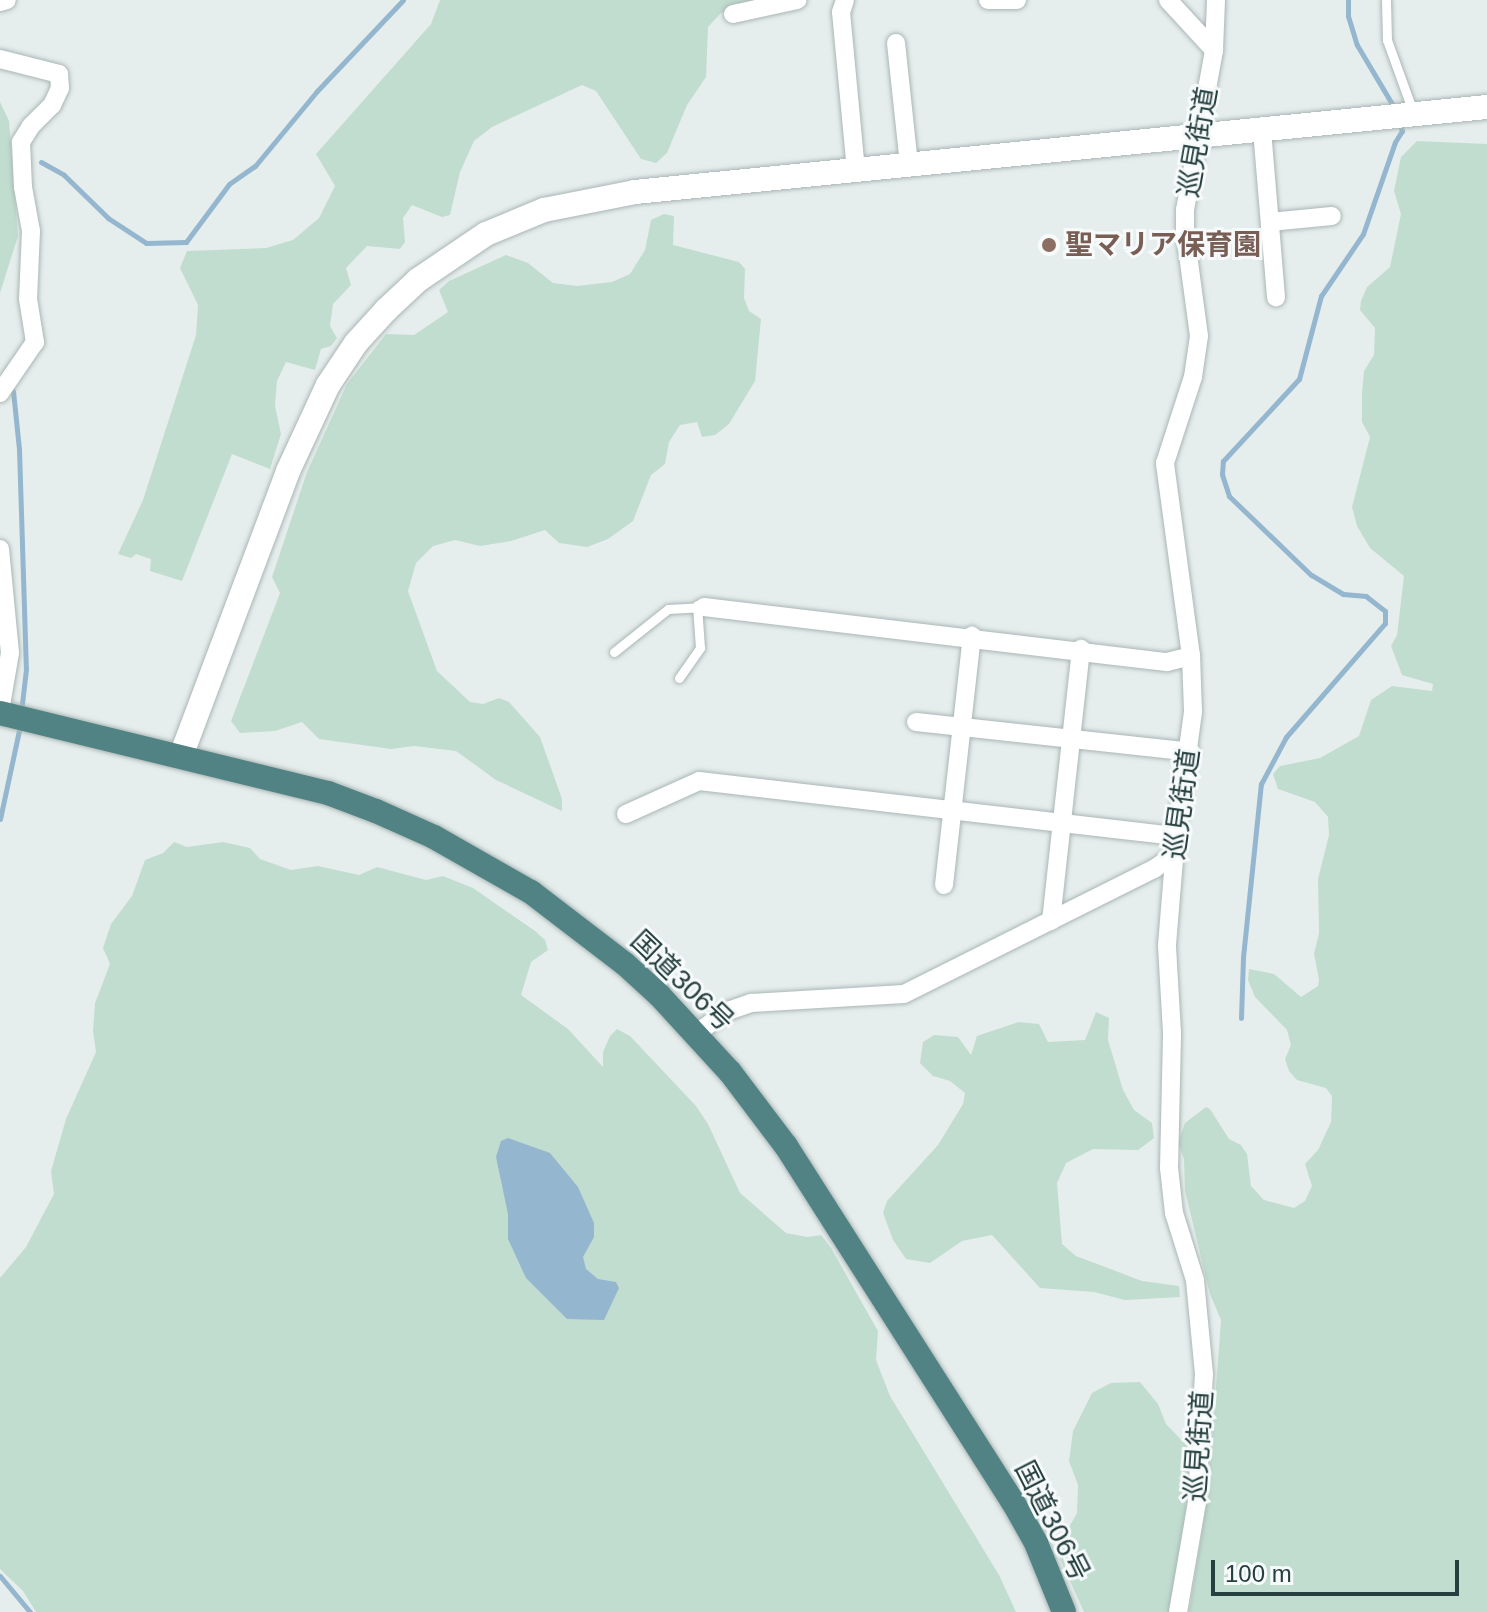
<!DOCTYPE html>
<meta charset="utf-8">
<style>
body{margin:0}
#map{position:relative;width:1487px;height:1612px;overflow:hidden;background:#e6eeed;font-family:Arial,"Noto Sans JP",sans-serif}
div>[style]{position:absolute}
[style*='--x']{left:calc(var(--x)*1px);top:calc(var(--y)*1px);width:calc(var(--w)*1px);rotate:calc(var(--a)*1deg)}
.green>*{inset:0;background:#c1ddd0}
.water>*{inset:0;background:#94b6ce}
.stream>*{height:5px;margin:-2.5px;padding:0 2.5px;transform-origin:2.5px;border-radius:2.5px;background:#94b6ce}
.roads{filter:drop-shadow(0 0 2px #a9b6b5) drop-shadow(0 0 2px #a9b6b5)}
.service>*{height:9px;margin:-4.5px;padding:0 4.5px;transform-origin:4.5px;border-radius:4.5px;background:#fff}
.minor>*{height:18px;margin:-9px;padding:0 9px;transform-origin:9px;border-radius:9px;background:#fff}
.tertiary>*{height:24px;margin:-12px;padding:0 12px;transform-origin:12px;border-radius:12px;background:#fff}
.trunk>*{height:24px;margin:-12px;padding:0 12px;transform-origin:12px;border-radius:12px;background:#528384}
.dots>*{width:22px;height:22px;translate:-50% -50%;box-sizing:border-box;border:4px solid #f7fafa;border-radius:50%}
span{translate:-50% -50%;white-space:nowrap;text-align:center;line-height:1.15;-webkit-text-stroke:6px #f7fafa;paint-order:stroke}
.street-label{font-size:28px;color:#263f3f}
.education-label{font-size:28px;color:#785e54;font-weight:700}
.left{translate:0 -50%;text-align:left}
.scale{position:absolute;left:1211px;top:1560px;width:248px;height:36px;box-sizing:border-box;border:4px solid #263f3f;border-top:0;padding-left:10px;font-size:24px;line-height:28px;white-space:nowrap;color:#263f3f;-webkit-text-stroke:6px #f7fafa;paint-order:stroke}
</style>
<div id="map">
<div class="green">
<div style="clip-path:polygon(440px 0,755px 0,721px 13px,708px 27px,706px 77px,687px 105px,667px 153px,656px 163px,641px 159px,596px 91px,582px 85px,492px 127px,474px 141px,460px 172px,450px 215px,442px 217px,412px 205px,403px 218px,405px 242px,400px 249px,367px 246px,346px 268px,351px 285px,333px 304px,330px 326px,337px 338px,331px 346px,321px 349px,315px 370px,286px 362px,277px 381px,275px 406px,281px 434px,270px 469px,232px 454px,182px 581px,150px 571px,151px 559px,136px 554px,131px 558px,118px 554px,143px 500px,196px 335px,198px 305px,180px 268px,187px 251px,266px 248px,293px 240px,319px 218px,335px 186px,316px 154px,431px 24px)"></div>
<div style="clip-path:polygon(0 102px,9px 121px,18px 236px,0 293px,0 348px)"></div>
<div style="clip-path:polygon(1417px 141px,1487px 144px,1487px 1612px,1189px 1612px,1208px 1494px,1221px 1320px,1210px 1294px,1185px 1191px,1184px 1159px,1178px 1143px,1185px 1123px,1206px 1107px,1210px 1109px,1229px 1139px,1241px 1145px,1247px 1154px,1251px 1186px,1264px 1200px,1294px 1208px,1305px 1201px,1312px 1186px,1305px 1164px,1318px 1150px,1331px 1122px,1332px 1096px,1326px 1088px,1297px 1080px,1289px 1071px,1285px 1059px,1291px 1045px,1287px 1030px,1255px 997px,1248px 980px,1249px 969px,1274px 974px,1301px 997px,1318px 986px,1319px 979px,1314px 954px,1319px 933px,1318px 879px,1329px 835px,1328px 817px,1315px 802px,1278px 789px,1273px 774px,1280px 766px,1320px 758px,1359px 736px,1371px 700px,1392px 686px,1432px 691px,1433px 684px,1402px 675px,1391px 646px,1397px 635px,1404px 576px,1370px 548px,1357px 526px,1352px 507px,1370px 437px,1362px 422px,1362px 393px,1364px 371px,1374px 355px,1375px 328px,1360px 310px,1361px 301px,1367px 287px,1390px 267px,1401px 214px,1394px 191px,1401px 157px)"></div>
<div style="clip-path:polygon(664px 214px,674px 216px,673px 245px,739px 262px,745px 269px,744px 298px,749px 311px,761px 319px,755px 381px,729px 424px,715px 435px,702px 437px,697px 422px,680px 425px,669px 442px,665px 464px,651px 475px,633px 521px,608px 539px,587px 547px,559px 543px,545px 530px,511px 541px,480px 546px,455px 540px,433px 546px,416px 563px,408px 591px,437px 671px,470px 702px,483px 704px,499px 698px,509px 702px,540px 737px,562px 799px,562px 811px,496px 780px,456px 751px,414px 746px,391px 749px,319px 739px,302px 722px,275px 731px,240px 733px,231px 721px,280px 593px,272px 577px,307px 472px,347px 384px,386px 334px,414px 335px,448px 312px,439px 290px,449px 281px,506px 255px,528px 263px,553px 283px,577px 286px,612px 282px,630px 274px,645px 250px,651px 220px)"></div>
<div style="clip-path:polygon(174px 842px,187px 847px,223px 842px,250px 848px,260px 859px,291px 870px,318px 866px,359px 875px,377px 867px,426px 880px,443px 876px,473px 888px,535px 931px,545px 940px,548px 950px,531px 962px,521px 995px,568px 1029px,603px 1067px,603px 1052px,610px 1036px,617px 1029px,630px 1036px,696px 1106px,708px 1124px,740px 1193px,786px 1233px,807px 1237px,821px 1235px,831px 1248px,878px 1331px,876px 1360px,890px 1396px,999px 1575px,1016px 1612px,36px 1612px,23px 1591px,0 1569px,0 1278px,26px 1247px,54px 1194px,51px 1171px,66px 1119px,96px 1052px,93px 1031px,95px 1003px,110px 964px,103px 948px,111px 924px,132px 896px,145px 860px,163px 853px)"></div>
<div style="clip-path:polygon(1096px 1012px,1109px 1018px,1108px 1040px,1123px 1090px,1134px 1110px,1152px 1123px,1154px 1138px,1138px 1150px,1093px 1149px,1066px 1163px,1057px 1183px,1062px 1244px,1076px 1256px,1142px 1281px,1179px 1286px,1180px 1297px,1125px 1300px,1094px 1292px,1040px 1288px,992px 1235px,962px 1241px,930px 1263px,906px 1259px,893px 1240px,883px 1213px,887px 1201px,938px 1145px,963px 1104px,965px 1093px,950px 1081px,933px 1076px,920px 1063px,923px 1042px,934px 1035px,958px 1037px,971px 1055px,977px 1036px,1019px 1022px,1039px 1024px,1048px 1042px,1085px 1040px)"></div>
<div style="clip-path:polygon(1140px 1382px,1158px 1404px,1166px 1424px,1192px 1451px,1179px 1569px,1170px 1612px,1084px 1612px,1056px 1550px,1077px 1513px,1078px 1485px,1069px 1461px,1073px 1431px,1092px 1393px,1111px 1383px)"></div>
</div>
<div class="water">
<div style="clip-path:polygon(508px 1138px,550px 1153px,578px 1187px,594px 1223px,594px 1237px,583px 1257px,586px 1269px,598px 1279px,616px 1282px,619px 1288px,604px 1320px,567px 1319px,526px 1278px,508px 1239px,508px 1214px,496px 1157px,501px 1141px)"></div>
</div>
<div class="stream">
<div style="--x:1348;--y:0;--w:16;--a:90"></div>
<div style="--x:1348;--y:16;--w:30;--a:73"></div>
<div style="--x:1357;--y:45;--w:74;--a:59.3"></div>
<div style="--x:41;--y:162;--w:26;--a:29"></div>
<div style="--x:64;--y:175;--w:62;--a:44.3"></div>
<div style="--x:108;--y:218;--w:45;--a:33.3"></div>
<div style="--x:146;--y:243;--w:40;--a:-1.4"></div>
<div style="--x:186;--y:242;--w:72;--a:-53.4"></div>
<div style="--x:229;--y:184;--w:32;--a:-35"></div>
<div style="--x:255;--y:166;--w:97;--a:-50.4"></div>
<div style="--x:317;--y:91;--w:125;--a:-46.6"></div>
<div style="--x:13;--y:391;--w:58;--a:84.1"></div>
<div style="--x:19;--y:449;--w:220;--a:88.2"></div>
<div style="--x:26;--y:669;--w:43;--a:96.6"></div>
<div style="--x:0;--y:819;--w:95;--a:-77.9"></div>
<div style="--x:1241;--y:1018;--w:61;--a:-88.1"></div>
<div style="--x:1243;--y:957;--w:174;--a:-84.1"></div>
<div style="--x:1261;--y:784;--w:53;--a:-62"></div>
<div style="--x:1286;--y:737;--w:151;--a:-49"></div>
<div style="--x:1385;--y:623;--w:12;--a:-90"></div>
<div style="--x:1385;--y:611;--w:24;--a:-142"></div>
<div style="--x:1366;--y:596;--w:23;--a:-175"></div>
<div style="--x:1343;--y:594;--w:37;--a:-149"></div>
<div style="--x:1311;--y:575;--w:114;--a:-136.1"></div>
<div style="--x:1229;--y:496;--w:23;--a:-108"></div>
<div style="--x:1222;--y:474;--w:13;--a:-86"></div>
<div style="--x:1223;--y:461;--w:112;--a:-47.2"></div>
<div style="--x:1299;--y:379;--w:86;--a:-75.2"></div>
<div style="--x:1321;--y:296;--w:75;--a:-55.9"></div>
<div style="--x:1363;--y:234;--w:97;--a:-70.8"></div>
<div style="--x:1395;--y:142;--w:13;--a:-58"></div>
<div style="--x:1402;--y:131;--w:9;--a:-108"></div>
<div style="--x:0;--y:1576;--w:47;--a:50.2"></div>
</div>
<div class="roads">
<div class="service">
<div style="--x:1386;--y:0;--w:40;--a:88.6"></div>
<div style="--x:1387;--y:40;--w:77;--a:70.1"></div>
<div style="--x:614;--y:652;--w:69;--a:-38.5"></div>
<div style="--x:668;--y:609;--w:36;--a:-3"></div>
<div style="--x:679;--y:678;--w:37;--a:-55"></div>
<div style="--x:700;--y:648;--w:43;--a:-94"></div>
</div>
<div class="minor">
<div style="--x:845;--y:0;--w:13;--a:108"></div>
<div style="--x:841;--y:12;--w:159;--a:84.6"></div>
<div style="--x:988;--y:0;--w:29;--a:0"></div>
<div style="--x:1168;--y:0;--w:68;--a:47.4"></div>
<div style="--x:0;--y:2;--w:7;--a:-16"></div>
<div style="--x:733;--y:14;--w:66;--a:-12.3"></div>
<div style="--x:896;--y:43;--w:123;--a:83.9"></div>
<div style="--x:0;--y:59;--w:61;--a:14.3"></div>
<div style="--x:59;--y:74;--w:14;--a:86"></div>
<div style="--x:60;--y:88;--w:19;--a:115"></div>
<div style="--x:52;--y:105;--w:30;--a:135"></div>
<div style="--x:31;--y:126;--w:19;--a:122"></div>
<div style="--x:21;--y:142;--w:45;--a:87.5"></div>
<div style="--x:23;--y:187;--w:45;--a:79.7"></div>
<div style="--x:31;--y:231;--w:68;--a:92.5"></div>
<div style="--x:28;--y:299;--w:44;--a:80.8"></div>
<div style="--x:35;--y:342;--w:62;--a:124.5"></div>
<div style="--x:1262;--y:130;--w:168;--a:85.2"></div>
<div style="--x:1270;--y:222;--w:62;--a:-5.5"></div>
<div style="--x:0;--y:549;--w:104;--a:84.5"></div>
<div style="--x:10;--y:653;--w:59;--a:99.8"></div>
<div style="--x:704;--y:607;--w:466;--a:6.8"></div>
<div style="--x:1167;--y:662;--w:25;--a:-14"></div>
<div style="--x:916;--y:722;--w:276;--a:6.2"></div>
<div style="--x:626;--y:814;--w:80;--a:-24.3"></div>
<div style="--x:699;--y:781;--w:480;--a:6.6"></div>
<div style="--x:944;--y:885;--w:251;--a:-83.6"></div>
<div style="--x:1051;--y:921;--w:274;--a:-83.7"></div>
<div style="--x:696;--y:1034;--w:36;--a:-37"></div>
<div style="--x:725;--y:1012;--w:28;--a:-19"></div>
<div style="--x:751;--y:1003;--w:153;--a:-3.4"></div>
<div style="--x:904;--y:994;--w:280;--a:-26.6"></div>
<div style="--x:1154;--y:869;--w:26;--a:-36"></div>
<div style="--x:1178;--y:1612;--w:112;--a:-80.2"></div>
<div style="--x:1197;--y:1502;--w:128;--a:-86.9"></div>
<div style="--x:1204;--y:1374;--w:94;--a:-95.5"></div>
<div style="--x:1195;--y:1280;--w:70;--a:-107.4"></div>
<div style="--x:1174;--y:1213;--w:45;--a:-96.3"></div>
<div style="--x:1169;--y:1168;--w:135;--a:-88.7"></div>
<div style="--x:1172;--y:1033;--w:88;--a:-93.3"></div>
<div style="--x:1167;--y:945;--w:109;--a:-85.3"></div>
<div style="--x:1176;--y:836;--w:125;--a:-82.2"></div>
<div style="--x:1193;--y:712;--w:56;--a:-92"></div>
<div style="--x:1191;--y:656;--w:195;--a:-97.7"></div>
<div style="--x:1165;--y:463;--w:90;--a:-72"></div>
<div style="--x:1193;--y:377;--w:41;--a:-81.7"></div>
<div style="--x:1199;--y:336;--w:105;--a:-97.7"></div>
<div style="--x:1185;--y:232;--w:22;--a:-90"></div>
<div style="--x:1185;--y:210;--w:163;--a:-79.7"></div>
<div style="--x:1214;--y:50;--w:50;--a:-87.7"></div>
</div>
<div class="tertiary">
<div style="--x:181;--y:756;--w:304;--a:-69.4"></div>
<div style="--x:288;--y:471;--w:95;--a:-65.1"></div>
<div style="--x:328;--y:385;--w:50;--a:-56.3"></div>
<div style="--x:356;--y:343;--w:45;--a:-47.7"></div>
<div style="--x:386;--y:310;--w:44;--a:-43.2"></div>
<div style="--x:418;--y:280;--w:82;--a:-34.1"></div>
<div style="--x:486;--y:234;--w:63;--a:-22.5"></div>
<div style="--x:544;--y:210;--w:93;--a:-11.2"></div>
<div style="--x:635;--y:192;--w:856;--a:-5.7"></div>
</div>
<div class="trunk">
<div style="--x:0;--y:713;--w:338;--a:13.7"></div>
<div style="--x:328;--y:793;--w:51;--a:20.6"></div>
<div style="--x:376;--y:811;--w:64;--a:24.1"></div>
<div style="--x:434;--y:837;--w:112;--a:29.6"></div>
<div style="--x:531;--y:892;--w:118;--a:37.5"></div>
<div style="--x:625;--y:964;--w:47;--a:42.4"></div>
<div style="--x:660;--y:996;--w:103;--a:47.4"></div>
<div style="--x:730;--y:1072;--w:93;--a:52.9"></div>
<div style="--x:786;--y:1146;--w:422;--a:57.5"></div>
<div style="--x:1013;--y:1502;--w:47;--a:60.7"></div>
<div style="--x:1036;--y:1543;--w:74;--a:67.9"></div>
</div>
</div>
<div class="dots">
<div style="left:1049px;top:245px;background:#8d6e63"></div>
</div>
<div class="street-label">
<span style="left:1198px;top:142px;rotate:-80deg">巡見街道</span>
<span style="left:1182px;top:804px;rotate:-82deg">巡見街道</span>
<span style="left:682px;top:981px;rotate:44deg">国道306号</span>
<span style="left:1199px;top:1446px;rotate:-86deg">巡見街道</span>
<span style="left:1052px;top:1521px;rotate:63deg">国道306号</span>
</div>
<div class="education-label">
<span class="left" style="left:1065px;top:245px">聖マリア保育園</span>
</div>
<div class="scale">100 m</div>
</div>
